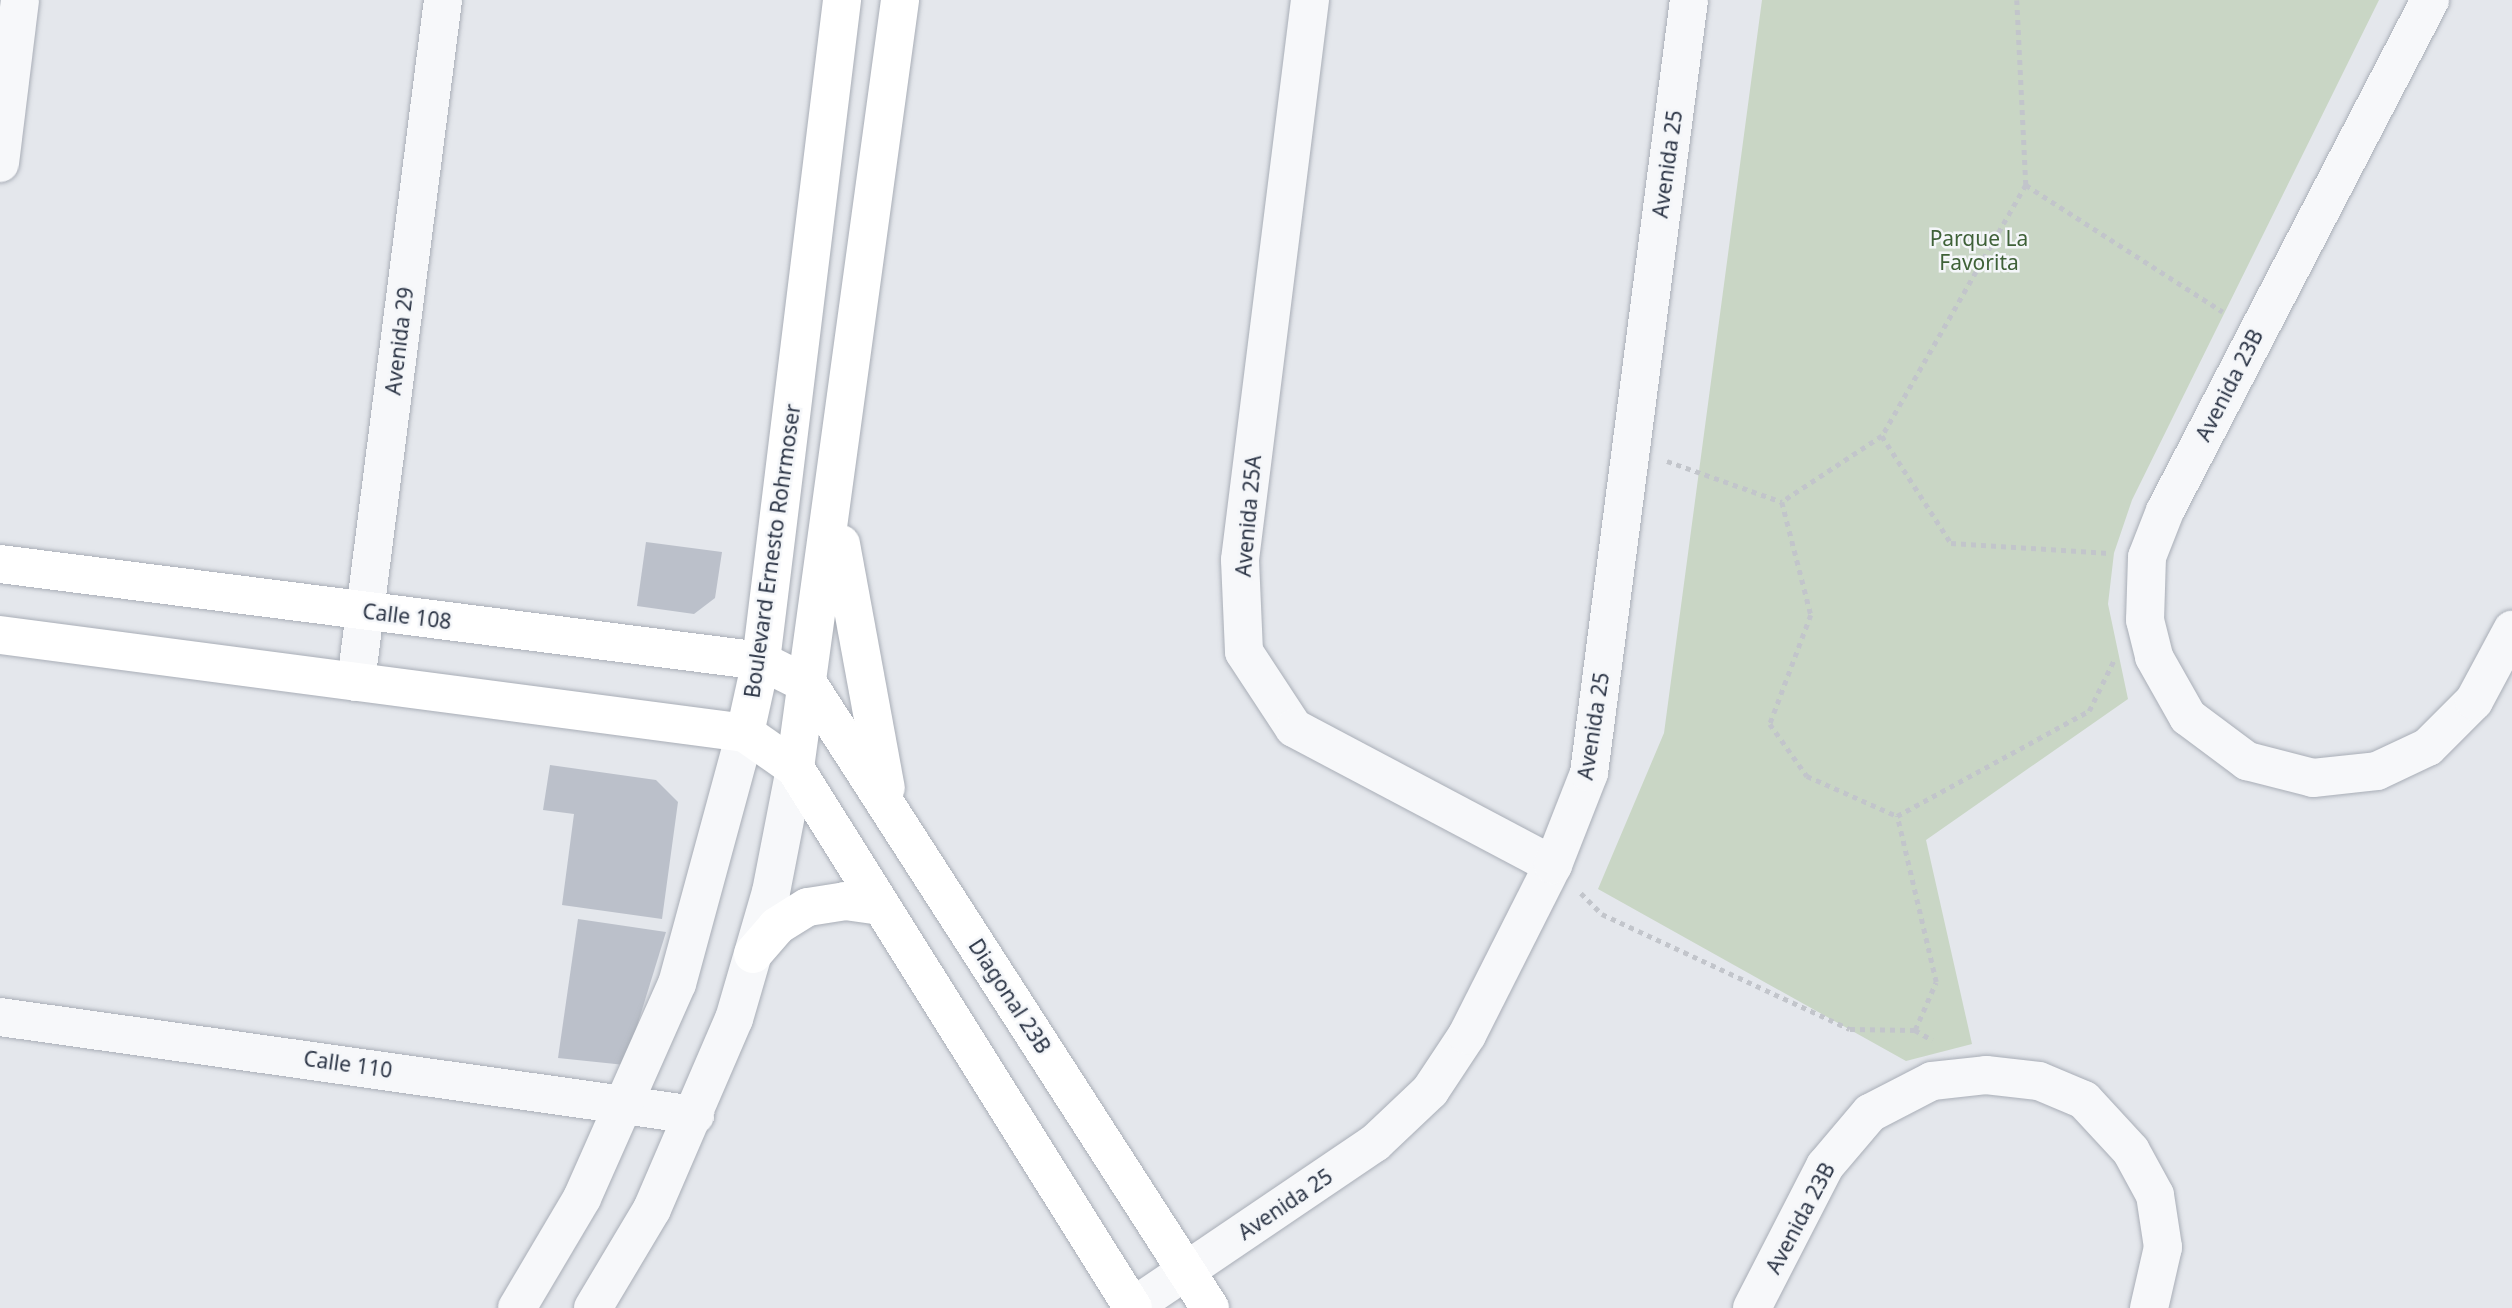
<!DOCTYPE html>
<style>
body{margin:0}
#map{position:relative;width:2512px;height:1308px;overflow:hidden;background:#e4e7ec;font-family:"Noto Sans",sans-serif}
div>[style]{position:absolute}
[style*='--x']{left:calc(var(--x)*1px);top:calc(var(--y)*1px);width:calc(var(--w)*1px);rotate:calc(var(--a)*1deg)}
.green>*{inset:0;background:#c9d6c5}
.building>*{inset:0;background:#bbc0ca}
.path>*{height:4.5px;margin-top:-2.25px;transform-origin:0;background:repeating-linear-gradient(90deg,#c2c5cb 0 5px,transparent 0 10px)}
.roads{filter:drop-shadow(0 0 2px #a9aeb7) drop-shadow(0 0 2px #a9aeb7)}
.minor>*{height:38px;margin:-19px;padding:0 19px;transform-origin:19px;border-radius:19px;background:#f7f8fa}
.tertiary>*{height:38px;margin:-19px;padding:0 19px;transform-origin:19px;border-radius:19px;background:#f7f8fa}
.secondary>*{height:38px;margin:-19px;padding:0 19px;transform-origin:19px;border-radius:19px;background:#fff}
span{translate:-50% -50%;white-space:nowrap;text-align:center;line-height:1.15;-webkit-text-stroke:5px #f4f6f9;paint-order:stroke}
.street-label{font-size:21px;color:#2b3445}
.park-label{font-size:21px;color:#3f6138}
</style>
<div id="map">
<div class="green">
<div style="clip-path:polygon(1762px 0,2379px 0,2132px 500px,2114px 553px,2108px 604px,2128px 699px,1926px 840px,1972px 1044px,1906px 1061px,1598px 889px,1664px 733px)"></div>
</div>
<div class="building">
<div style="clip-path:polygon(646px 542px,722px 552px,715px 598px,694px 614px,637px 606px)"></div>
<div style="clip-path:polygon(550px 765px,656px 780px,678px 802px,662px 919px,562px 905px,574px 814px,543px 810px)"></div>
<div style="clip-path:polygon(578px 919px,666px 932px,625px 1065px,558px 1058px)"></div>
</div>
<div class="path">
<div style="--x:2017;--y:0;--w:185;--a:87.2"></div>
<div style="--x:2026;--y:185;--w:234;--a:32.8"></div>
<div style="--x:2026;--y:185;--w:289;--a:119.8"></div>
<div style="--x:1882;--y:436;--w:127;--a:57.2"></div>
<div style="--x:1951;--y:543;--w:158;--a:3.6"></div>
<div style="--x:1882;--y:436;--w:120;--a:146.6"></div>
<div style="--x:1782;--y:502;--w:117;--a:75.6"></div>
<div style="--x:1811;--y:615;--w:116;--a:110.6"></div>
<div style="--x:1770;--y:724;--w:64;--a:54.6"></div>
<div style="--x:1807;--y:776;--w:98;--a:24"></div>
<div style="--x:1667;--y:461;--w:122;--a:19.6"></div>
<div style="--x:1897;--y:816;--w:219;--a:-28.7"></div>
<div style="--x:2089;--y:711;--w:57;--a:-63.9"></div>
<div style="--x:1581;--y:893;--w:30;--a:45"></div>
<div style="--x:1602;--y:914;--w:273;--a:24.9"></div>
<div style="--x:1850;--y:1029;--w:65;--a:0.9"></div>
<div style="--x:1915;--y:1030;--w:52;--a:-66.4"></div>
<div style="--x:1936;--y:982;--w:171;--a:-103.2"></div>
<div style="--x:1915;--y:1030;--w:20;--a:30"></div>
</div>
<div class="roads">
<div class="minor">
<div style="--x:1310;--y:0;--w:564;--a:97.13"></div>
<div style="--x:1240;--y:560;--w:92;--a:87.5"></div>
<div style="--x:1244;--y:652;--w:91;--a:56.7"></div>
<div style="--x:1294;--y:728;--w:293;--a:27.9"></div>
<div style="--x:2430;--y:0;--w:576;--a:117.41"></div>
<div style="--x:2165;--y:511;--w:49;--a:111.4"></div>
<div style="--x:2147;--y:557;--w:63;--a:91.8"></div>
<div style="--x:2145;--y:620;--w:38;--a:76"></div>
<div style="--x:2154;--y:657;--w:69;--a:60.5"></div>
<div style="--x:2188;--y:717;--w:74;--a:36.7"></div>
<div style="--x:2247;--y:761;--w:68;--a:14.4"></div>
<div style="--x:2313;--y:778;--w:64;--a:-6.2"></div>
<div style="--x:2377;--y:771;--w:56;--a:-25.2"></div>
<div style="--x:2428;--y:747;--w:65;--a:-45"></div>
<div style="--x:2474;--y:701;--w:81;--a:-61.8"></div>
<div style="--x:0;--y:163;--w:164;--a:-83"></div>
<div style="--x:356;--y:682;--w:688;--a:-82.73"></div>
<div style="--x:0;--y:1017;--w:702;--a:8.03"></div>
<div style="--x:1131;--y:1308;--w:295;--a:-34.1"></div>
<div style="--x:1375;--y:1143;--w:76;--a:-43.4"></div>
<div style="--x:1430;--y:1091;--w:67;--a:-56.5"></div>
<div style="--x:1467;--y:1035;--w:191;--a:-63.2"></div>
<div style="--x:1553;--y:865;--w:99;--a:-68.6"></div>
<div style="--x:1589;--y:773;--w:779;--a:-82.63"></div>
<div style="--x:1752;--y:1308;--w:160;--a:-62.8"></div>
<div style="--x:1825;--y:1166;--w:70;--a:-49.7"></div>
<div style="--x:1870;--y:1113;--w:70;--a:-27.3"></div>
<div style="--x:1932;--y:1081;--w:54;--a:-6.3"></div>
<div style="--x:1986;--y:1075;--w:53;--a:6.5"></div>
<div style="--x:2039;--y:1081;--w:49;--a:22.9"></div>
<div style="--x:2084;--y:1100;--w:69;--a:47.3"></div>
<div style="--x:2131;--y:1151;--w:50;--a:61.4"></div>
<div style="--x:2155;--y:1195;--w:53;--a:81.3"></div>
<div style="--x:2163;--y:1247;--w:63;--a:102.9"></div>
</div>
<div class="tertiary">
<div style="--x:517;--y:1308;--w:128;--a:-59.4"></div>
<div style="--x:582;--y:1198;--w:234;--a:-66.1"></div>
<div style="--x:677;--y:984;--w:260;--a:-74.8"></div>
<div style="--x:593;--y:1308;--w:115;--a:-59.2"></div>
<div style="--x:652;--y:1209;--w:207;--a:-66.7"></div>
<div style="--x:734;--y:1019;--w:132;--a:-73.8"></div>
<div style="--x:771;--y:892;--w:126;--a:-79"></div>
</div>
<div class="secondary">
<div style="--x:841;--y:544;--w:248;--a:79.6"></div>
<div style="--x:0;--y:564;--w:767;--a:7.26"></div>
<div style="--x:761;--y:661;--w:54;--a:26.6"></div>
<div style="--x:809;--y:685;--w:741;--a:57.23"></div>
<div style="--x:0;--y:635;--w:751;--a:7.49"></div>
<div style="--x:745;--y:733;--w:61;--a:35"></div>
<div style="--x:795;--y:768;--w:637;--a:57.96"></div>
<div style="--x:745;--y:733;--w:74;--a:-77.5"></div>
<div style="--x:761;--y:661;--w:666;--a:-83.01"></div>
<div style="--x:795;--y:768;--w:775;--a:-82.21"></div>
<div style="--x:753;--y:954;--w:37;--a:-49"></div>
<div style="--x:777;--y:926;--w:36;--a:-32"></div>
<div style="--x:808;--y:907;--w:37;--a:-9"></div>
<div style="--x:845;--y:901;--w:36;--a:8"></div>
</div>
</div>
<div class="street-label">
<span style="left:1667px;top:164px;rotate:-82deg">Avenida 25</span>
<span style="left:399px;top:341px;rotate:-83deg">Avenida 29</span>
<span style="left:2229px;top:385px;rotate:-63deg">Avenida 23B</span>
<span style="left:1248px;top:516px;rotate:-85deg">Avenida 25A</span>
<span style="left:772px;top:551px;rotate:-82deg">Boulevard Ernesto Rohrmoser</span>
<span style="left:407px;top:616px;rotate:7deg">Calle 108</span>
<span style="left:1593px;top:726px;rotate:-81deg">Avenida 25</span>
<span style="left:1010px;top:996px;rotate:57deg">Diagonal 23B</span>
<span style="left:348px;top:1064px;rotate:8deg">Calle 110</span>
<span style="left:1285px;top:1204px;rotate:-34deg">Avenida 25</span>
<span style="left:1800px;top:1218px;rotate:-62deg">Avenida 23B</span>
</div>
<div class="park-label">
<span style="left:1979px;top:250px">Parque La<br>Favorita</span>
</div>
</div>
